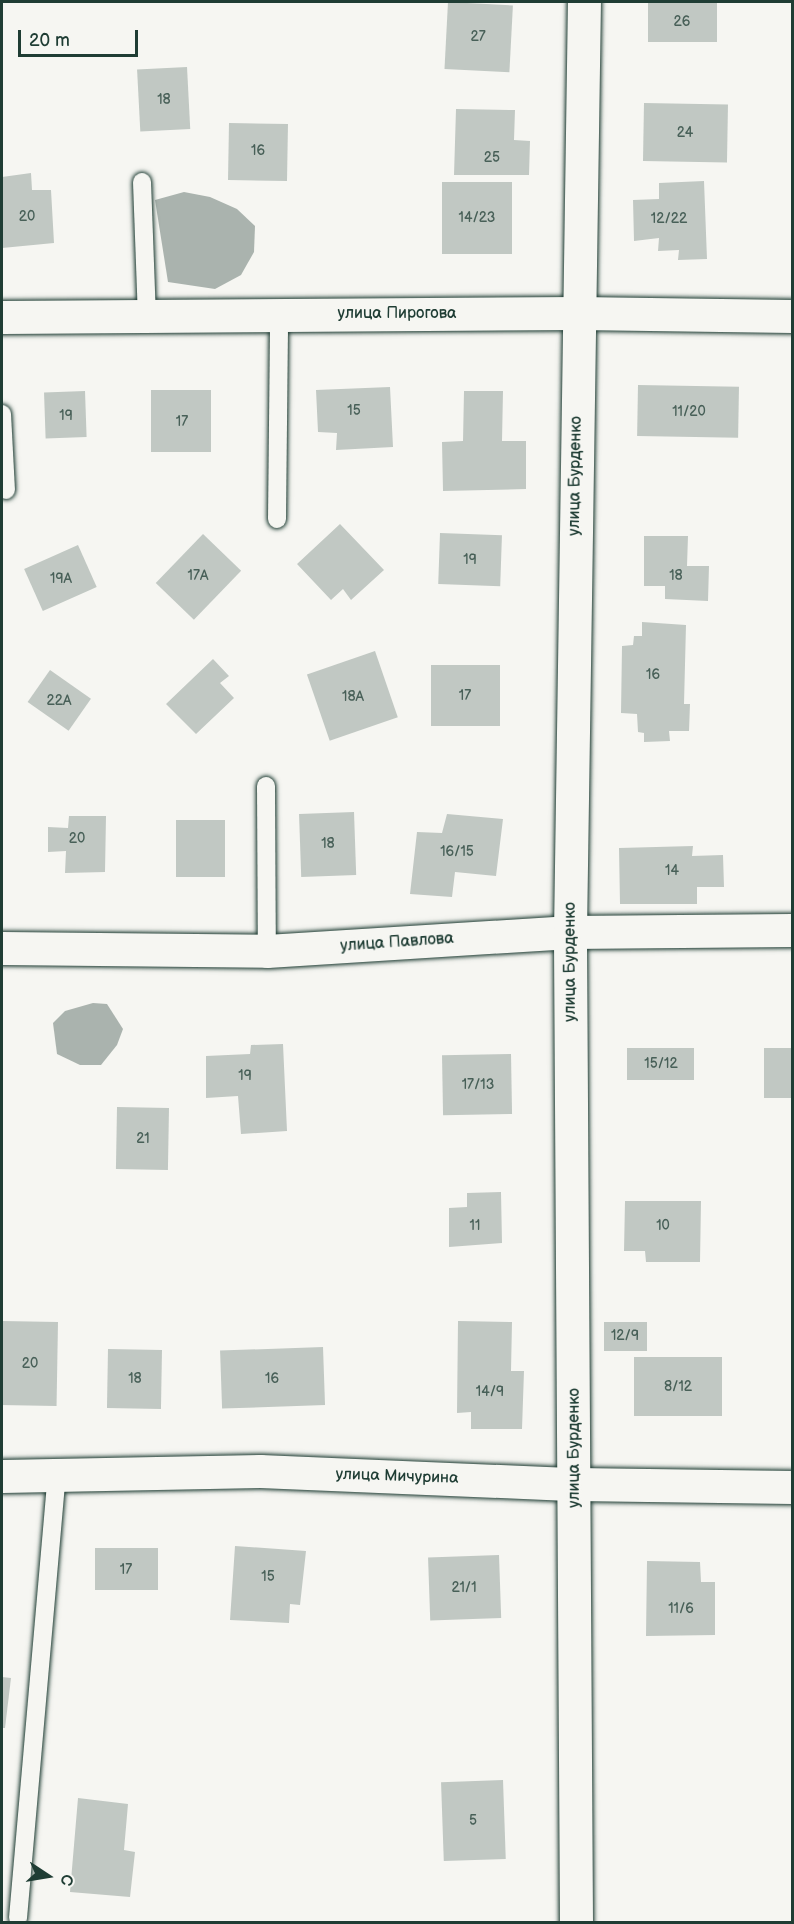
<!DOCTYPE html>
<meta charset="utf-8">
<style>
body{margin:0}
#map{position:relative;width:794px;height:1924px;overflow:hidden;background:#f6f6f2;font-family:"Balsamiq Sans",sans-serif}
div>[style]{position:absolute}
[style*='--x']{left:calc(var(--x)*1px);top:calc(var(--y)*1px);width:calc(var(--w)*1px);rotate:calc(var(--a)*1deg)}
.water>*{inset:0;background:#aab3ae}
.building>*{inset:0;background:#c1c8c3;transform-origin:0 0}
.roads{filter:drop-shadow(0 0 2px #1f3d34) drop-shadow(0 0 2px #1f3d34)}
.service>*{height:18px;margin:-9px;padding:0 9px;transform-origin:9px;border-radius:9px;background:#f6f6f2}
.minor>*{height:33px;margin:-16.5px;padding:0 16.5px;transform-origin:16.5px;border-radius:16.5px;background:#f6f6f2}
span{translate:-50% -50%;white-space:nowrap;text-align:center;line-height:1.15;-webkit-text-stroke:4.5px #f6f6f2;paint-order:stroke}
.number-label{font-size:14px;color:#486058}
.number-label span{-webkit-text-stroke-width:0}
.street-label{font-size:16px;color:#1f3d34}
.frame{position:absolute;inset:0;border:3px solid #1f3d34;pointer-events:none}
.north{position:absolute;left:18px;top:1846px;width:60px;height:60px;-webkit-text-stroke:4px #f6f6f2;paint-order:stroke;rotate:102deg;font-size:16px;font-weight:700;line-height:24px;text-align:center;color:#1f3d34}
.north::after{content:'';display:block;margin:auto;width:21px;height:27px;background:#1f3d34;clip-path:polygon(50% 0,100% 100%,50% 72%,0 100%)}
.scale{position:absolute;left:18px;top:30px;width:120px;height:27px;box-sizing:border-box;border:3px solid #1f3d34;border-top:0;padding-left:8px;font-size:18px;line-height:21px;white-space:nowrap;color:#1f3d34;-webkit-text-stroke:4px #f6f6f2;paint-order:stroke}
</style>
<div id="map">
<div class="water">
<div style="clip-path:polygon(184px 192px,210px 197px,237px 209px,255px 226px,254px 252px,241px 275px,215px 289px,168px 282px,155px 200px)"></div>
<div style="clip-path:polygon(93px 1003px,107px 1004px,123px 1029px,117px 1045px,101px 1065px,80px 1065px,57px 1054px,53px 1023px,65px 1011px)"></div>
</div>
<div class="building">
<div style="left:448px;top:2px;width:65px;height:67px;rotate:3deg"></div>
<div style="left:648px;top:2px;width:69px;height:40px"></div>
<div style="left:187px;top:67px;width:62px;height:50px;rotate:87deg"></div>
<div style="left:644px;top:103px;width:84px;height:58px;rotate:1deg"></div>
<div style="clip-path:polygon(456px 109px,515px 110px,514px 140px,530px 141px,529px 175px,454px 175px)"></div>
<div style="left:229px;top:123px;width:59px;height:57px;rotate:1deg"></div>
<div style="clip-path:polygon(31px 173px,32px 190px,51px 190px,54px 243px,2px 248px,2px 177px)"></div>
<div style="clip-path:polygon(704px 181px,707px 259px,678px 260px,679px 250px,658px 251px,659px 238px,634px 241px,633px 200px,659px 199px,659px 183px)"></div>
<div style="left:442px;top:182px;width:70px;height:72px"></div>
<div style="left:638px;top:385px;width:101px;height:51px;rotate:1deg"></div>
<div style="clip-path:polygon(390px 387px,393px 447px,336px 450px,337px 433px,318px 432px,316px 390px)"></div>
<div style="left:211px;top:390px;width:62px;height:60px;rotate:90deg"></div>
<div style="left:85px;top:391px;width:46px;height:41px;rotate:88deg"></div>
<div style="clip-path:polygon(464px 391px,503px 391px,502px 441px,526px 441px,526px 489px,443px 491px,442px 442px,463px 441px)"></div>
<div style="clip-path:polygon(340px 524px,384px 570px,351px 600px,343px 589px,331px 600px,297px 564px)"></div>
<div style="left:440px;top:533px;width:62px;height:51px;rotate:2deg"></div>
<div style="left:203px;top:534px;width:53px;height:68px;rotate:44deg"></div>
<div style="clip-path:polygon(644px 536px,688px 536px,687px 566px,709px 566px,708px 601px,665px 599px,665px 586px,644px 586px)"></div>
<div style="left:78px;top:545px;width:46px;height:59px;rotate:66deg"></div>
<div style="clip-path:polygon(642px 622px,686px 625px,684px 704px,690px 704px,689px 731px,669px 731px,670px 741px,644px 742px,644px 733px,638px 732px,637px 714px,621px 713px,622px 646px,633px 645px,634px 636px,642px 636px)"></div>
<div style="left:375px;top:651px;width:70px;height:72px;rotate:71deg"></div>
<div style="clip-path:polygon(213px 659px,229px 676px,220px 683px,234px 698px,196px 734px,166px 704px)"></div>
<div style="left:431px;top:665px;width:69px;height:61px"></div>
<div style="left:50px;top:670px;width:50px;height:39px;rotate:35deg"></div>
<div style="left:354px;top:812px;width:63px;height:55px;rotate:88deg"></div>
<div style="clip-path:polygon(447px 814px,503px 819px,496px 876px,455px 872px,452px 897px,410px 894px,417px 832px,442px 833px)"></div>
<div style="clip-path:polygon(69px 816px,106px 816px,105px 872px,65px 873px,66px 851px,48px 852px,48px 827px,68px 828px)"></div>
<div style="left:225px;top:820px;width:57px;height:49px;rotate:90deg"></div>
<div style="clip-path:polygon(693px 846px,692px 856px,723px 855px,724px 887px,697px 887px,697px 904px,620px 904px,619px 848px)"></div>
<div style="clip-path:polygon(283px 1044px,287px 1131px,241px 1134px,238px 1096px,206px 1098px,206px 1056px,250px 1054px,251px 1045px)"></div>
<div style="left:694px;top:1048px;width:32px;height:67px;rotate:90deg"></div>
<div style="left:792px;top:1048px;width:50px;height:28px;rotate:90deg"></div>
<div style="left:511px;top:1054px;width:60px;height:69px;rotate:89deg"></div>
<div style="left:169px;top:1108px;width:62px;height:52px;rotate:91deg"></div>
<div style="clip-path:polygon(501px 1192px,502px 1243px,449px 1247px,449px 1208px,467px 1207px,467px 1193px)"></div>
<div style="clip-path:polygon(625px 1201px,701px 1201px,700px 1262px,646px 1262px,645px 1251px,624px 1251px)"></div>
<div style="clip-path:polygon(458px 1321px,512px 1322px,511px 1371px,524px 1371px,522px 1429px,471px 1429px,471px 1412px,457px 1413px)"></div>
<div style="left:58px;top:1322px;width:84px;height:56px;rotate:91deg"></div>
<div style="left:604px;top:1322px;width:43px;height:29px"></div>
<div style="left:323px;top:1347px;width:58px;height:103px;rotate:88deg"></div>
<div style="left:108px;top:1349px;width:54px;height:59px;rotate:1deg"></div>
<div style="left:722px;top:1357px;width:59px;height:88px;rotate:90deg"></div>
<div style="clip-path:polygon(235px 1546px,306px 1551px,300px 1605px,290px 1604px,289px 1623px,230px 1620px)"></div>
<div style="left:158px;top:1548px;width:42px;height:63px;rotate:90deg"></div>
<div style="left:499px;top:1555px;width:63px;height:71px;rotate:88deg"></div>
<div style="clip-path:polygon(647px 1561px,700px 1562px,701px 1582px,715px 1582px,715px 1635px,646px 1636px)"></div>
<div style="clip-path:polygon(2px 1677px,11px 1678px,5px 1728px,2px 1728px)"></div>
<div style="left:503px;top:1780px;width:79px;height:62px;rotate:88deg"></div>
<div style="clip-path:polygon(78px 1798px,128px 1804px,124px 1850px,135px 1852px,130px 1897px,70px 1892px)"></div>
</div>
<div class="roads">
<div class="service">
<div style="--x:142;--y:182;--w:134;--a:87.9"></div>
<div style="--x:2;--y:414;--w:76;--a:87"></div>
<div style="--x:277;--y:519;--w:204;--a:-89.4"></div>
<div style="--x:266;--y:786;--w:165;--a:89.7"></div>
<div style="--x:18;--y:1918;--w:445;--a:-85"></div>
</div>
<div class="minor">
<div style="--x:2;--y:317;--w:576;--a:-0.4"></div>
<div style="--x:578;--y:313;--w:214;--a:0.8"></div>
<div style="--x:2;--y:948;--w:265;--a:0.6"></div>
<div style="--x:267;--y:951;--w:304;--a:-3.6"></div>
<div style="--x:570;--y:932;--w:222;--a:-0.5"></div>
<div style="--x:2;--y:1476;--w:258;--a:-1.1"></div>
<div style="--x:260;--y:1471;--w:315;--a:2.4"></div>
<div style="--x:575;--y:1484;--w:217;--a:0.8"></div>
<div style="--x:576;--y:1922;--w:990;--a:-90.35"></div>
<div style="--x:570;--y:932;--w:930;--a:-89.14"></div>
</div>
</div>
<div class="number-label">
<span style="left:682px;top:22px">26</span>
<span style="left:478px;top:37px">27</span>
<span style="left:164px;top:100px">18</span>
<span style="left:685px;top:133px">24</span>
<span style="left:258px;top:151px">16</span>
<span style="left:492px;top:158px">25</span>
<span style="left:27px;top:217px">20</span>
<span style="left:477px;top:218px">14/23</span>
<span style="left:669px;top:219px">12/22</span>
<span style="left:354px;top:411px">15</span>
<span style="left:689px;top:412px">11/20</span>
<span style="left:66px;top:416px">19</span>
<span style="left:182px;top:422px">17</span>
<span style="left:470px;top:560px">19</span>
<span style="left:198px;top:576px">17А</span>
<span style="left:676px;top:576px">18</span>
<span style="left:61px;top:579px">19А</span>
<span style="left:653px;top:675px">16</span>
<span style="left:465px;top:696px">17</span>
<span style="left:353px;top:697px">18А</span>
<span style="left:59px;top:701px">22А</span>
<span style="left:77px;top:839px">20</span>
<span style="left:328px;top:844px">18</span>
<span style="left:457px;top:852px">16/15</span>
<span style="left:672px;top:871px">14</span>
<span style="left:661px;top:1064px">15/12</span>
<span style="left:245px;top:1076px">19</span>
<span style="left:478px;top:1085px">17/13</span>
<span style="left:143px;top:1139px">21</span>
<span style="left:475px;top:1226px">11</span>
<span style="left:663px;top:1226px">10</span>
<span style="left:625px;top:1336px">12/9</span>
<span style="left:30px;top:1364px">20</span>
<span style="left:135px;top:1379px">18</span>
<span style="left:272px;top:1379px">16</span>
<span style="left:678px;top:1387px">8/12</span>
<span style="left:490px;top:1392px">14/9</span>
<span style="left:126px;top:1570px">17</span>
<span style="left:268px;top:1577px">15</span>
<span style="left:464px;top:1588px">21/1</span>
<span style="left:681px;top:1609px">11/6</span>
<span style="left:473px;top:1821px">5</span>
</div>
<div class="street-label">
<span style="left:397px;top:314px">улица Пирогова</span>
<span style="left:576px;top:476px;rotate:-89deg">улица Бурденко</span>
<span style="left:397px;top:943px;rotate:-4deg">улица Павлова</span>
<span style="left:571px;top:962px;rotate:-90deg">улица Бурденко</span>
<span style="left:575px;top:1448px;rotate:-90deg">улица Бурденко</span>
<span style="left:397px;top:1477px;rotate:2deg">улица Мичурина</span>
</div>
<div class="frame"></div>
<div class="north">С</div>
<div class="scale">20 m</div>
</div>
